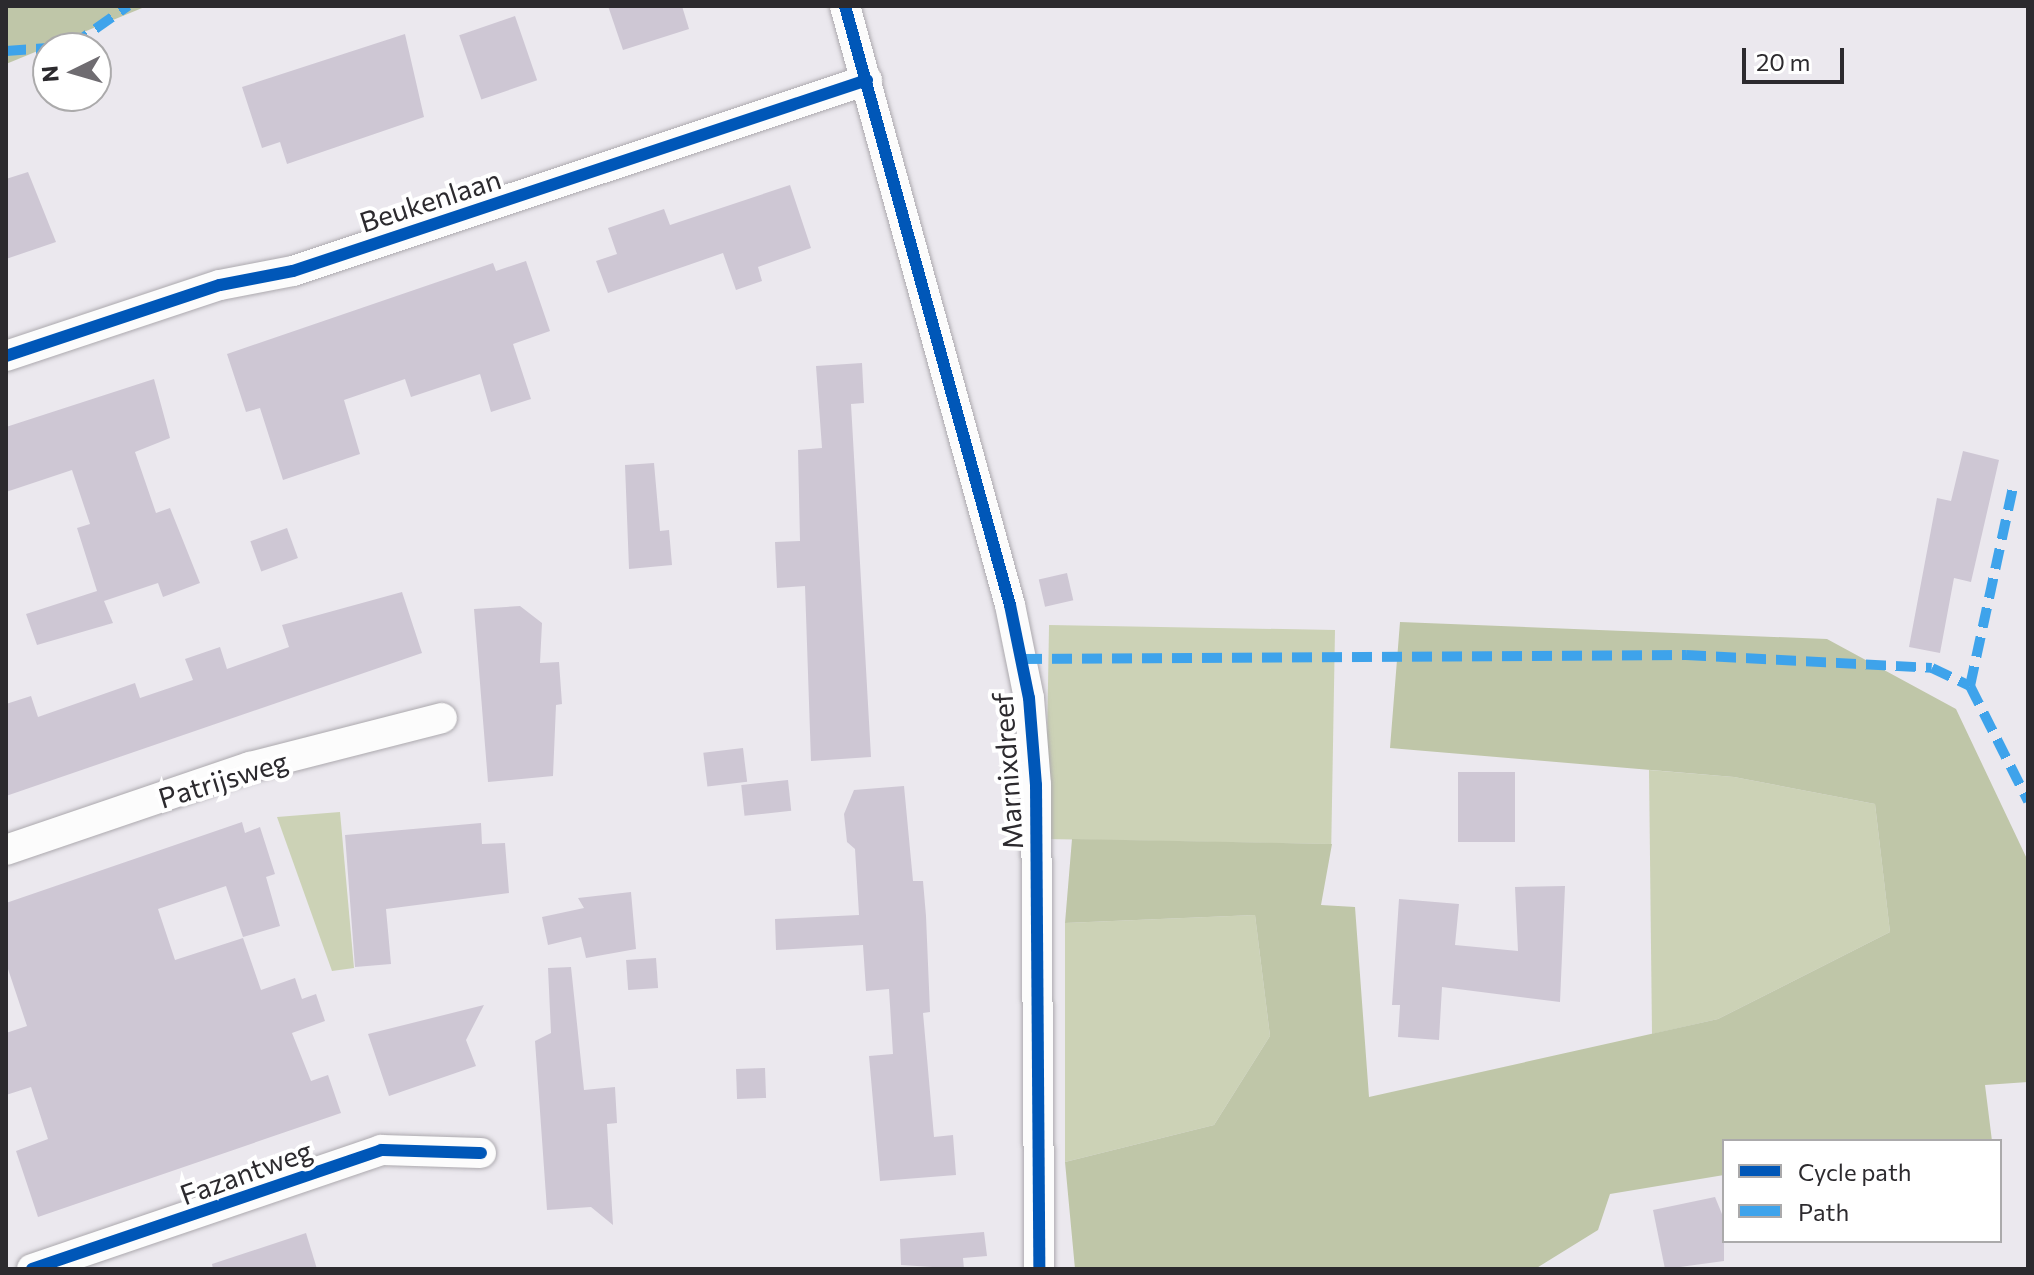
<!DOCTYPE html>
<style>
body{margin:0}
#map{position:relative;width:2034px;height:1275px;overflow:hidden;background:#ebe8ee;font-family:Commissioner,sans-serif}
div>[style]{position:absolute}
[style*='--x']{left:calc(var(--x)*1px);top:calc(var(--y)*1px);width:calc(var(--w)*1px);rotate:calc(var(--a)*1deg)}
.green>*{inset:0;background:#ccd2b6;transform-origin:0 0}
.forest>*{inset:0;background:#bfc6a8}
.building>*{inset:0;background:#cec7d4;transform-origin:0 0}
.roads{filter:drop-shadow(0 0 2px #aca9ae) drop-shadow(0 0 2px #aca9ae)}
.street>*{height:30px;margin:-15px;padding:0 15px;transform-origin:15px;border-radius:15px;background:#fcfcfc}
.quiet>*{height:10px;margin-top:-5px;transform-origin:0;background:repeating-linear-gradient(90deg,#3ea3eb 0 20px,transparent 0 30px)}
.cycleway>*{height:12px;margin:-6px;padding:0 6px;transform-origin:6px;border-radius:6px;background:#0057b8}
span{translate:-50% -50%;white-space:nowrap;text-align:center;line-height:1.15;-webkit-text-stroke:8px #fff;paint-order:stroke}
.street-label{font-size:28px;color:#2c2a2e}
.frame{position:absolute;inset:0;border:8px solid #2c2a2e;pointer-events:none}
.legend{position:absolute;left:1722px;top:1139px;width:280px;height:104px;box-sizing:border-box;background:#fff;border:2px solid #abaaab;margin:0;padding:10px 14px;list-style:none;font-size:24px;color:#2c2a2e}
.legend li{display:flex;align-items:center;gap:16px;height:40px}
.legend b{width:40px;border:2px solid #abaaab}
.north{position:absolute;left:32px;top:32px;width:80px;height:80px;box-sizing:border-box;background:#fff;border:2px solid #abaaab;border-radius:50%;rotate:265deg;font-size:22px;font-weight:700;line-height:32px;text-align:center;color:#2c2a2e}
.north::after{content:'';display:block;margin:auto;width:28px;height:36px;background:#6f6c71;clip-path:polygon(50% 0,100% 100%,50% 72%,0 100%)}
.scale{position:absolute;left:1742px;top:48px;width:102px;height:36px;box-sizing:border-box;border:4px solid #2c2a2e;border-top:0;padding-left:10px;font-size:24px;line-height:28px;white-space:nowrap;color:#2c2a2e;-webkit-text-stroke:6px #fff;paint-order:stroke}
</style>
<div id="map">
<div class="green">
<div style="left:1335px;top:630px;width:214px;height:286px;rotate:91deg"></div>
<div style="clip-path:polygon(1649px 770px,1734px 777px,1875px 804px,1890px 932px,1718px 1019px,1652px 1034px)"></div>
<div style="clip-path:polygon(340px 812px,354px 968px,332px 971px,277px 817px)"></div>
<div style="clip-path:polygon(1255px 915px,1270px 1036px,1214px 1125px,1065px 1162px,1065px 923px)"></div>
</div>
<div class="forest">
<div style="clip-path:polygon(6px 6px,147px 6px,6px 64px)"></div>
<div style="clip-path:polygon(1400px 622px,1827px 639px,1956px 709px,2028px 861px,2028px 1082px,1985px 1085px,1992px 1141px,1724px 1141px,1724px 1175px,1610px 1194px,1598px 1230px,1535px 1269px,1075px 1269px,1065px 1162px,1214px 1125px,1270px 1036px,1255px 915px,1065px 923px,1072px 839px,1332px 844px,1321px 905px,1355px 907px,1369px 1097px,1718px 1019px,1890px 932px,1875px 804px,1734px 777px,1390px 748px)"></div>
</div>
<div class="building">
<div style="clip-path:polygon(608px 6px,682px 6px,689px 29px,623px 50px)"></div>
<div style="left:515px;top:16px;width:68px;height:59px;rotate:71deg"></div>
<div style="clip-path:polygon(405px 34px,424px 117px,287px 164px,280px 142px,262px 148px,242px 87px)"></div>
<div style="clip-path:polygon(28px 172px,56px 242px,6px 259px,6px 179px)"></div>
<div style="clip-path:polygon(790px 185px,811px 248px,758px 267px,762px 281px,736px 290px,723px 253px,608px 293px,596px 261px,617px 254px,608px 228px,664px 209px,670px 225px)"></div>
<div style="clip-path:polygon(526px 261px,550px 331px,513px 344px,531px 399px,491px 412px,480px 374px,411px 397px,405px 379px,344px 400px,360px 454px,283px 480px,260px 408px,246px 412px,227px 354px,493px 263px,496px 271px)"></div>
<div style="clip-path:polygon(862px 363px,864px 403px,851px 404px,871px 757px,811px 761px,805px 586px,777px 588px,775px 542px,800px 541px,798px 450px,822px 448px,816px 366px)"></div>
<div style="clip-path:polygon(154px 379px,170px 438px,135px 452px,156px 513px,170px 508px,200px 583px,163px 597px,158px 583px,104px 601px,113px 623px,37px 645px,26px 614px,97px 591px,77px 528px,90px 524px,72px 470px,6px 492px,6px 427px)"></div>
<div style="clip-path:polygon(1963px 451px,1999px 460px,1971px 582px,1954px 578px,1940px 653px,1909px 647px,1937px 498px,1951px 501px)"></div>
<div style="clip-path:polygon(654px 463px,660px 531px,669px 530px,672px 565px,629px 569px,625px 465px)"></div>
<div style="left:287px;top:528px;width:32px;height:39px;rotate:70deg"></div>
<div style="left:1067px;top:573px;width:28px;height:29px;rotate:77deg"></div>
<div style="clip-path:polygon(402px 592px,422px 653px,6px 796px,6px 704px,31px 696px,38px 717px,135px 683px,140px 698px,193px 680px,185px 659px,220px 647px,227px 669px,289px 647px,282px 625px)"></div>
<div style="clip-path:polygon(520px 606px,542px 623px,540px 663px,559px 662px,562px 704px,556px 705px,553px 776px,488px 782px,474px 609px)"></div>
<div style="left:743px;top:748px;width:34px;height:40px;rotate:83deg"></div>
<div style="left:1515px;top:772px;width:70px;height:57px;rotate:90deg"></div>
<div style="left:788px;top:780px;width:31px;height:47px;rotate:84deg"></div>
<div style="clip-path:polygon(904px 786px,913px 881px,923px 881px,926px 916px,930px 1012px,923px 1013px,934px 1137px,953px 1135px,956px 1175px,880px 1181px,869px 1056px,893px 1054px,889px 989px,866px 991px,863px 945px,776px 950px,775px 919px,859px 915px,855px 849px,847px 842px,844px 814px,854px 790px)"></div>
<div style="clip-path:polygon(242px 822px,245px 833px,260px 827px,275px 874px,266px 877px,280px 926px,243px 937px,226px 886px,158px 909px,175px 960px,243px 938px,261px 990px,295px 978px,302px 999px,316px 994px,325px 1021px,292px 1033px,311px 1081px,328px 1075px,341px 1113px,38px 1217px,16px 1151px,48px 1139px,31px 1087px,6px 1095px,6px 1033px,27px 1026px,6px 963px,6px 903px)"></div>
<div style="clip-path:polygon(481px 823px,482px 844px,505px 843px,509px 893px,386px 909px,391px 964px,355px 967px,345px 835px)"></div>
<div style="clip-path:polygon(1565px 886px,1560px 1002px,1442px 987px,1439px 1040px,1398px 1037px,1400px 1005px,1392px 1005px,1399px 899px,1459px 904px,1455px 945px,1518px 951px,1515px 887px)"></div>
<div style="clip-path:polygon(631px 892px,636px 949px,586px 958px,581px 937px,548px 945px,542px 917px,584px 908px,578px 898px)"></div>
<div style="left:656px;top:958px;width:30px;height:30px;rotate:86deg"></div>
<div style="clip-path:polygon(571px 967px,584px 1090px,615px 1087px,617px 1123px,607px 1124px,613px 1225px,591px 1207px,547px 1210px,535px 1041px,551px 1033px,548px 968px)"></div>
<div style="clip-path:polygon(484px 1005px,466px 1040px,476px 1066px,389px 1096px,368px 1034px)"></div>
<div style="left:765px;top:1068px;width:30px;height:29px;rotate:88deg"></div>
<div style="clip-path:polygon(1715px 1197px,1724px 1219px,1724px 1261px,1665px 1269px,1653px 1210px)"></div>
<div style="clip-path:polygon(984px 1232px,987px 1256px,963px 1258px,964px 1269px,901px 1265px,900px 1239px)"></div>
<div style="clip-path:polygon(306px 1233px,317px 1269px,213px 1269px,212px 1264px)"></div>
</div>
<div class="roads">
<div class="street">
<div style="--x:845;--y:6;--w:621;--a:74.6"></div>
<div style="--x:1010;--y:605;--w:95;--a:78.5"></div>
<div style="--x:1029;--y:698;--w:87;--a:85.4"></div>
<div style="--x:1036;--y:785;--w:484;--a:89.6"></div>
<div style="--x:6;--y:356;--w:225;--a:-18.4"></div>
<div style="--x:220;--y:285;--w:74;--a:-10.9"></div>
<div style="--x:293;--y:271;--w:605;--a:-18.4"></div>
<div style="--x:6;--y:850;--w:258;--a:-18.8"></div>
<div style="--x:250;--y:767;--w:198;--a:-14.3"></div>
<div style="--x:32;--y:1269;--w:369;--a:-18.8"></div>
<div style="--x:381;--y:1150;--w:100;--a:1.7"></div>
</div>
</div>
<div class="quiet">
<div style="--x:50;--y:48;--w:21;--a:-5"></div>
<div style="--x:71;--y:46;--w:70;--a:-35.1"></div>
<div style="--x:6;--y:51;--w:42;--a:-4.1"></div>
<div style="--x:1022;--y:659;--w:664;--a:-0.35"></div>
<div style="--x:1686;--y:655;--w:246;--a:3"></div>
<div style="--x:1932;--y:668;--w:42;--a:25.3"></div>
<div style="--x:1970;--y:686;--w:129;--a:63.2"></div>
<div style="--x:1970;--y:686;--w:204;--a:-77.8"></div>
</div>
<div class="cycleway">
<div style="--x:845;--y:6;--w:621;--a:74.6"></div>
<div style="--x:1010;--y:605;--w:95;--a:78.5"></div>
<div style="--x:1029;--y:698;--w:87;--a:85.4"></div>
<div style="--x:1036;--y:785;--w:484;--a:89.6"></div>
<div style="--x:6;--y:356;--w:225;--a:-18.4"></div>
<div style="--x:220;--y:285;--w:74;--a:-10.9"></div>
<div style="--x:293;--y:271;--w:605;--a:-18.4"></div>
<div style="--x:32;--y:1269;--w:369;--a:-18.8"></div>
<div style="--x:381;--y:1150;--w:100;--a:1.7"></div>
</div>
<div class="street-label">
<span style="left:430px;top:200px;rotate:-18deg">Beukenlaan</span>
<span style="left:1007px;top:771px;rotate:-94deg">Marnixdreef</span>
<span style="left:223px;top:779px;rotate:-17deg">Patrijsweg</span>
<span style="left:246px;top:1172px;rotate:-20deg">Fazantweg</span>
</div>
<div class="frame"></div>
<ul class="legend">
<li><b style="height:10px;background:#0057b8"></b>Cycle path</li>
<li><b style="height:10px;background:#3ea3eb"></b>Path</li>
</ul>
<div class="north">N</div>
<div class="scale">20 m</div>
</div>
